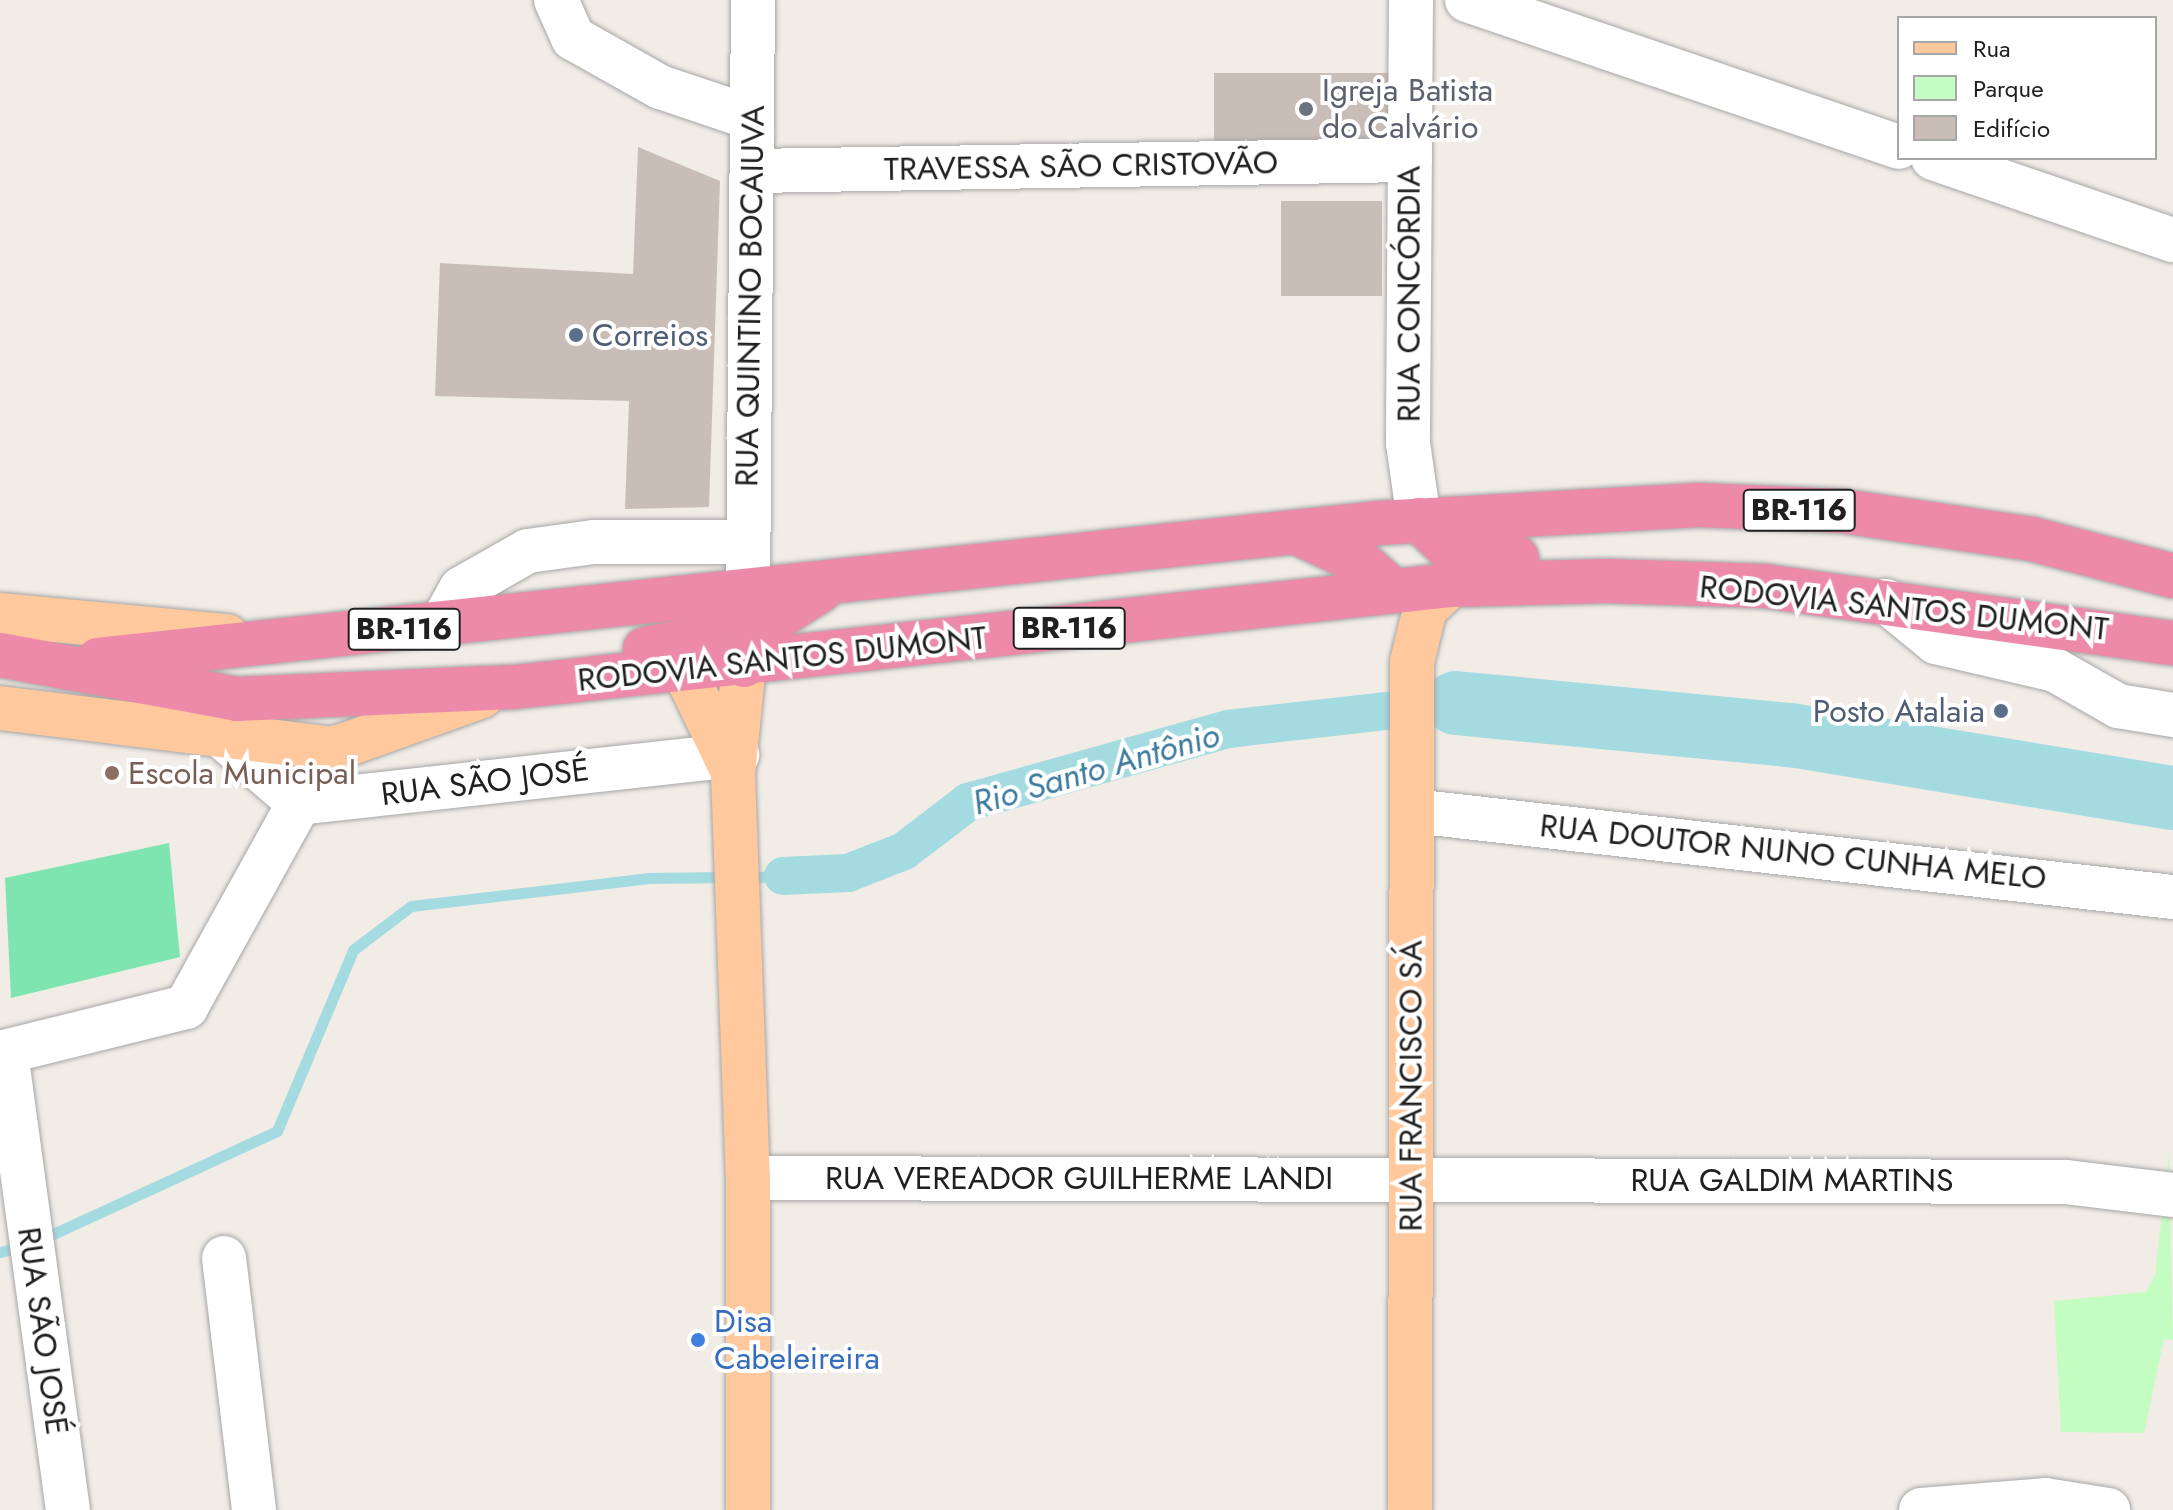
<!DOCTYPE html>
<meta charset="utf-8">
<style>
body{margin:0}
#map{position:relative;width:2173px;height:1510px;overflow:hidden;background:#f1ece6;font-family:Jost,sans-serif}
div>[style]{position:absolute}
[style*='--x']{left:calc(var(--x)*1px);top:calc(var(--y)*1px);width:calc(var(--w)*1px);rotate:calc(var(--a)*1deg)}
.park>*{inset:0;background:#c4fdc1}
.pitch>*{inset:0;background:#7fe5b0}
.stream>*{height:11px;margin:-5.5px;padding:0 5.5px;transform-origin:5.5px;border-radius:5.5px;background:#a3dbe1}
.canal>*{height:38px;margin:-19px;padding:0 19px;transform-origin:19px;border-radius:19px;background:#a3dbe1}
.river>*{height:64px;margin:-32px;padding:0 32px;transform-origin:32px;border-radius:32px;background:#a3dbe1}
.building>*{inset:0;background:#c9bdb8;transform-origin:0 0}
.roads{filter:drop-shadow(0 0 2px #a7a7a7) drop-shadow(0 0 2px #a7a7a7)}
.minor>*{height:44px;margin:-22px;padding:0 22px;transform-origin:22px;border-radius:22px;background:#fff}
.major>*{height:44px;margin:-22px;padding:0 22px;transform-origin:22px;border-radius:22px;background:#ffc89d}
.highway>*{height:44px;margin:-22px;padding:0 22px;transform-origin:22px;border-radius:22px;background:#ed89a9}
.dots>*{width:22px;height:22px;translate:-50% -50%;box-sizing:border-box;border:4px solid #fff;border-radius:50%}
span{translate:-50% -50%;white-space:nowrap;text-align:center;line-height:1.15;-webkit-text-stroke:8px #fff;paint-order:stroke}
.shield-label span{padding:2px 6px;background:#fff;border:2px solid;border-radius:6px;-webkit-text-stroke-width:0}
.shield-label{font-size:30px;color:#202020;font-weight:700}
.worship-label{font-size:32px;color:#5b616d}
.left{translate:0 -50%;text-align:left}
.street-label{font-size:32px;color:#202020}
.service-label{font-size:32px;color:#4e5e75}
.right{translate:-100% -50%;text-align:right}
.education-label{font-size:32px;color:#785e54}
.shop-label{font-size:32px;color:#366cbe}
.water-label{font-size:34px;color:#3d7a9e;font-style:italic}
.legend{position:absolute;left:1897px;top:16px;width:260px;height:144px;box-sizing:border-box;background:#fff;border:2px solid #a6a6a6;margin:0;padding:10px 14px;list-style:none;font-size:24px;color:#202020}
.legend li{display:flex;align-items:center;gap:16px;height:40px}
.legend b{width:40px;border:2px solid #a6a6a6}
</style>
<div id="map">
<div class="park">
<div style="clip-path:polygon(2169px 1153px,2173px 1340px,2164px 1339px,2144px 1433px,2061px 1432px,2054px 1301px,2146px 1292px,2155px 1275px)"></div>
</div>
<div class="pitch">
<div style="clip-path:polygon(169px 843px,180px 957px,11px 998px,5px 878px)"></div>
</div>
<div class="stream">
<div style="--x:744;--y:877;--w:39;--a:-1"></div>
<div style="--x:40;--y:1240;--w:261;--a:-24.7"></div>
<div style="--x:277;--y:1131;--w:196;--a:-67.2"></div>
<div style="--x:353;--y:950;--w:73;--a:-37.2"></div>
<div style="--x:411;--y:906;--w:240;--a:-6.7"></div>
<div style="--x:649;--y:878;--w:78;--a:-0.7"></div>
<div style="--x:0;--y:1252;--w:25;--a:-14"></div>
</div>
<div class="canal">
<div style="--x:783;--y:876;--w:65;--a:-2.6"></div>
<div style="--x:848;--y:873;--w:60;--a:-21.4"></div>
<div style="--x:904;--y:851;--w:81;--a:-37.4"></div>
<div style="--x:968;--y:802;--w:270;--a:-15.7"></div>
<div style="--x:1228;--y:729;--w:229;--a:-6.5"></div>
</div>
<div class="river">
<div style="--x:1456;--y:703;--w:337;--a:5.5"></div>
<div style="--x:1791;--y:735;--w:387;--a:9.4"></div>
</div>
<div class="building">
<div style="left:1214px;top:73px;width:185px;height:71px"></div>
<div style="clip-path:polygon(638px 147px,720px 181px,709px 507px,625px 509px,629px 401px,435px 396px,440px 263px,633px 274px)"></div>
<div style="left:1281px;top:201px;width:101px;height:95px"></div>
</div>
<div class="roads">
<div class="minor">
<div style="--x:556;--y:0;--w:42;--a:65.9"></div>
<div style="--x:573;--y:38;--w:100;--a:29.4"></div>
<div style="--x:660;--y:87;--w:97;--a:18.6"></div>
<div style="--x:1411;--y:0;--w:443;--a:90.4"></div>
<div style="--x:1408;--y:443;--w:78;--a:81.9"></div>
<div style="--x:1467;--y:0;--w:456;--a:18.8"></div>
<div style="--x:1933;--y:158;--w:254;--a:18.9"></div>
<div style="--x:752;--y:171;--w:658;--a:-0.96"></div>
<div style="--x:748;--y:593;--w:593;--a:-89.52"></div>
<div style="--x:1886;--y:601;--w:65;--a:39.4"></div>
<div style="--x:1936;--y:642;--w:122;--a:13.2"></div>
<div style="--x:2055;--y:670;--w:73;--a:29.7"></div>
<div style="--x:2118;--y:706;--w:56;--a:9.3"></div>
<div style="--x:441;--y:625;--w:41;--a:-60.9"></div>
<div style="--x:461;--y:589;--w:77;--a:-29.6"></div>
<div style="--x:528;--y:551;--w:66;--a:-7.9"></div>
<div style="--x:593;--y:542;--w:155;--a:0"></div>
<div style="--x:224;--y:738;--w:99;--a:40.9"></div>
<div style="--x:299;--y:803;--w:441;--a:-6.3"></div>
<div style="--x:1413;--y:811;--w:765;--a:6.46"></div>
<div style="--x:6;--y:1052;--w:462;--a:82.3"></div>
<div style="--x:0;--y:1053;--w:192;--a:-13.9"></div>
<div style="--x:186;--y:1007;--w:233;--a:-61"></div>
<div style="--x:299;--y:803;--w:69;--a:-54.5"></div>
<div style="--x:748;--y:1178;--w:1318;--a:0.17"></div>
<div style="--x:2066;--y:1182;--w:108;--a:6.9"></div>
<div style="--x:224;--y:1258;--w:254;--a:83.2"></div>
<div style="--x:1921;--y:1510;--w:124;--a:-4.6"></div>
<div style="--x:2045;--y:1500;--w:64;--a:9"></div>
</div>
<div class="major">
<div style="--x:0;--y:615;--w:228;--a:5.3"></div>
<div style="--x:744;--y:665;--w:110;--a:95.8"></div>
<div style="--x:733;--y:774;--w:404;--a:87.9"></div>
<div style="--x:748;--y:1178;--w:332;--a:90"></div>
<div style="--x:683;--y:668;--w:113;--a:64.3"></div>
<div style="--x:0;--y:708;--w:337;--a:7"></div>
<div style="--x:334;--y:749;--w:157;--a:-19.7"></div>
<div style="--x:1410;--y:1510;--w:848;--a:-89.86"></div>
<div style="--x:1412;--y:662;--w:55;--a:-76.2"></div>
<div style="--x:1425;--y:609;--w:35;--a:-43"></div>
</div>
<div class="highway">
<div style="--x:1419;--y:520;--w:48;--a:43.3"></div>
<div style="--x:1454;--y:553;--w:63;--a:4.5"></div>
<div style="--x:1300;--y:534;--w:68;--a:25.1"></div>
<div style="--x:1362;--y:563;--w:42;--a:42.1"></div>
<div style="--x:645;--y:649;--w:59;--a:-11.7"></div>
<div style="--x:703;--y:637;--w:63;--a:-44.4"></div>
<div style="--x:0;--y:655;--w:241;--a:10.5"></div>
<div style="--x:237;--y:699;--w:277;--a:-2.5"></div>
<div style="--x:514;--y:687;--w:943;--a:-6.21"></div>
<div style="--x:1451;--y:585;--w:155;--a:-1.5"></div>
<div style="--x:1606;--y:581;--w:159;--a:1.8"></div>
<div style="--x:1765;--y:586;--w:412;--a:8"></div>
<div style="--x:98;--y:660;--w:1287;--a:-6.11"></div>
<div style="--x:1378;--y:523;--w:322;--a:-3.2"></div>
<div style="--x:1699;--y:505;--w:143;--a:2.4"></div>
<div style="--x:1842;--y:511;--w:192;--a:8.4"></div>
<div style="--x:2032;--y:539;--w:146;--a:14.7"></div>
<div style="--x:744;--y:665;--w:44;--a:-62.9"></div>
<div style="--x:764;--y:626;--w:67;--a:-32.3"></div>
</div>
</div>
<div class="dots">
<div style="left:1306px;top:109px;background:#6b7280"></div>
<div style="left:576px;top:335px;background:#5c6f8a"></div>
<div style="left:2001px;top:711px;background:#5c6f8a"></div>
<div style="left:112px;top:773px;background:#8d6e63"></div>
<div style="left:698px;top:1340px;background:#3f7fe0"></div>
</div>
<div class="shield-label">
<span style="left:1799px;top:510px">BR-116</span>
<span style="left:1069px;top:628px">BR-116</span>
<span style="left:404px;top:629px">BR-116</span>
</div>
<div class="worship-label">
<span class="left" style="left:1322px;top:109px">Igreja Batista<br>do Calvário</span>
</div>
<div class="street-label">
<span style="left:1081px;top:166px;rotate:-1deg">TRAVESSA SÃO CRISTOVÃO</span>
<span style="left:1409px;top:294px;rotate:-90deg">RUA CONCÓRDIA</span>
<span style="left:750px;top:296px;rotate:-89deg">RUA QUINTINO BOCAIUVA</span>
<span style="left:1904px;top:608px;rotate:6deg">RODOVIA SANTOS DUMONT</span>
<span style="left:782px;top:659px;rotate:-6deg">RODOVIA SANTOS DUMONT</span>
<span style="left:485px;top:782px;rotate:-7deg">RUA SÃO JOSÉ</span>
<span style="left:1793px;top:852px;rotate:6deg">RUA DOUTOR NUNO CUNHA MELO</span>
<span style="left:1411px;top:1086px;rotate:-90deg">RUA FRANCISCO SÁ</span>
<span style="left:1079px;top:1178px">RUA VEREADOR GUILHERME LANDI</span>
<span style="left:1792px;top:1180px">RUA GALDIM MARTINS</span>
<span style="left:43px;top:1331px;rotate:82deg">RUA SÃO JOSÉ</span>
</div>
<div class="service-label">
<span class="left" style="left:592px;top:335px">Correios</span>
<span class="right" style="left:1985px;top:711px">Posto Atalaia</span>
</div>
<div class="education-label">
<span class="left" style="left:128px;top:773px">Escola Municipal</span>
</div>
<div class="shop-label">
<span class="left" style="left:714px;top:1340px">Disa<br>Cabeleireira</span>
</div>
<div class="water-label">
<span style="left:1096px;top:769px;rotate:-16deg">Rio Santo Antônio</span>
</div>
<ul class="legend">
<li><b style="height:10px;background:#ffc89d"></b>Rua</li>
<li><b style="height:22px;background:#c4fdc1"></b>Parque</li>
<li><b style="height:22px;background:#c9bdb8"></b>Edifício</li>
</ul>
</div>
